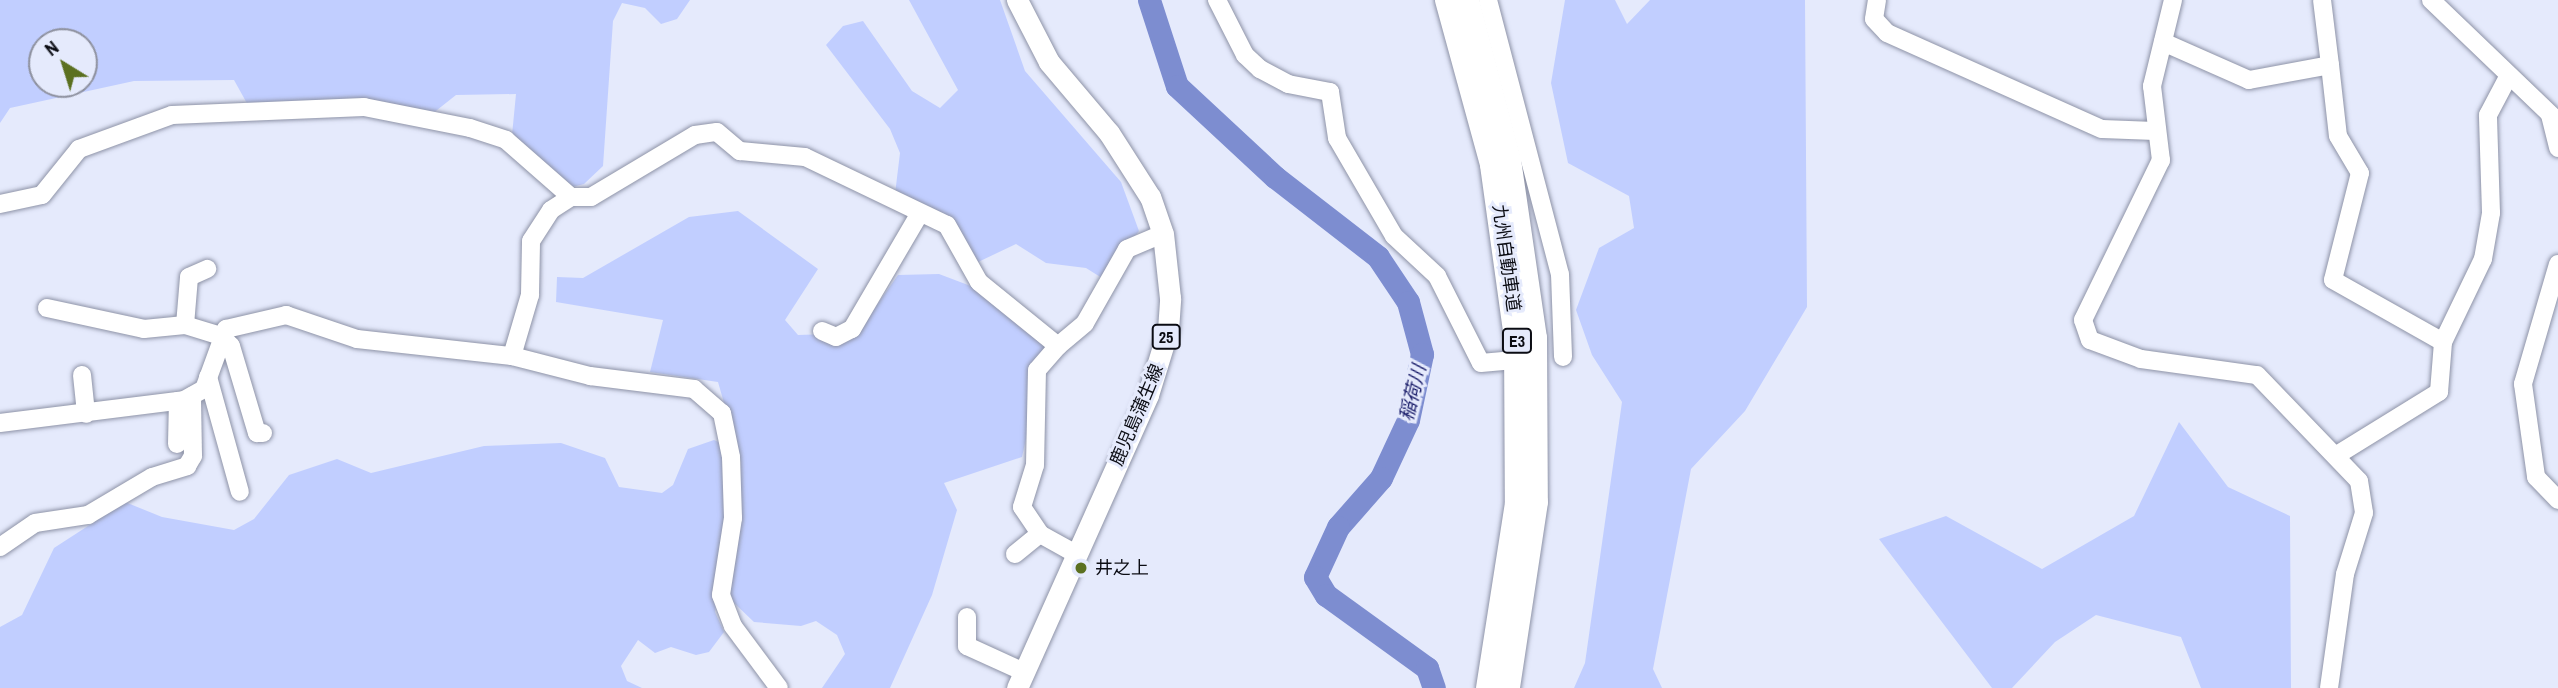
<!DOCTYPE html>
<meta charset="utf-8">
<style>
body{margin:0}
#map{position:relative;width:2558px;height:688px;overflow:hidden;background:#e5eafc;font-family:"Archivo Narrow","Noto Sans JP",sans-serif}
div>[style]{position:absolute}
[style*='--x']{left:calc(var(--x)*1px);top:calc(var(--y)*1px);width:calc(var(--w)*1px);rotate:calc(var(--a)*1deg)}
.green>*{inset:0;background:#c1ceff}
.river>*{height:23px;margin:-11.5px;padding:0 11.5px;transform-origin:11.5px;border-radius:11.5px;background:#7d8dd0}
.roads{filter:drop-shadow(0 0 2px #8e93a7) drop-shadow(0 0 2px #8e93a7)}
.minor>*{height:18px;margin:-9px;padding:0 9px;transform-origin:9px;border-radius:9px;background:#fff}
.major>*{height:21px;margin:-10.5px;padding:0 10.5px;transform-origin:10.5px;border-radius:10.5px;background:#fff}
.highway>*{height:24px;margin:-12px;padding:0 12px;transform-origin:12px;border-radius:12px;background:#fff}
.dots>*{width:19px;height:19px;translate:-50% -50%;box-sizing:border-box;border:4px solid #e5eafc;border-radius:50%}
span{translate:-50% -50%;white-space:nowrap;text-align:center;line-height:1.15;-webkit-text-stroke:6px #e5eafc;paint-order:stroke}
.shield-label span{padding:2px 5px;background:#e5eafc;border:2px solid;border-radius:5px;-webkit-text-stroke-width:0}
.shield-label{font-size:16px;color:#0b0c13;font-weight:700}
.street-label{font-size:18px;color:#0b0c13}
.poi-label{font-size:18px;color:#0b0c13}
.left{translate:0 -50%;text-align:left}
.water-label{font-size:19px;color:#191c69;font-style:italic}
.north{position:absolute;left:28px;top:28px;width:70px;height:70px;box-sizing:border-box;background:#e5eafc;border:2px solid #8e919f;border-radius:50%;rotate:322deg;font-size:19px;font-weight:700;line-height:28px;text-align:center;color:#0b0c13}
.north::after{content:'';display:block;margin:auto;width:24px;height:32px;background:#5b7020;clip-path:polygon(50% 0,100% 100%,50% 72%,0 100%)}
</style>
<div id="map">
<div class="green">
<div style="clip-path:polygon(evenodd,0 0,690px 0,677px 19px,661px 24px,645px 8px,622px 3px,613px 21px,603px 166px,584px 184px,568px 188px,512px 135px,516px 94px,456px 95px,432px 114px,249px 107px,234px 80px,134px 81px,10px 108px,0 123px,0 0,42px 42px,84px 42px,84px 84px,42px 84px,42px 42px)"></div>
<div style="clip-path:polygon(909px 0,1000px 0,1025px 71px,1121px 182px,1139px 231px,1102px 278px,1086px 268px,1046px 263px,1016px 244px,976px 263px,895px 194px,900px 153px,890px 129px,826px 45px,843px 26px,863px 21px,912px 91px,940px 108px,958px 90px)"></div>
<div style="clip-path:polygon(1565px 0,1615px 0,1627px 24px,1650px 0,1805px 0,1807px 307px,1745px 411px,1691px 469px,1653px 669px,1662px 688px,1574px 688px,1585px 663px,1622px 402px,1592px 355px,1576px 310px,1599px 248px,1634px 228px,1629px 196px,1568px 163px,1551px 83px)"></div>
<div style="clip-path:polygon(738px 211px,818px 269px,785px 320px,798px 335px,857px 333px,898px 275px,939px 274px,976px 288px,1046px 348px,1022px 457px,944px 483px,957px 510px,932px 595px,890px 688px,822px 688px,845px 654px,837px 635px,816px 621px,801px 626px,754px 622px,732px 601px,727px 583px,736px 557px,741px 462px,718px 382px,650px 372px,663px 320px,556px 302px,557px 277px,583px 278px,689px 217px)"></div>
<div style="clip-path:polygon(2179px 422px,2228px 487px,2290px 516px,2291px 688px,2201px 688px,2181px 637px,2096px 615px,2055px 642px,2012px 688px,1992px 688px,1879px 539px,1946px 516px,2042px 569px,2134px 516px)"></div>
<div style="clip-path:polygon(714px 440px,723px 444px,730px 506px,715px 612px,724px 632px,709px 652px,696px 655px,671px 647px,655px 653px,638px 640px,621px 666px,627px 681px,642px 688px,0 688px,0 627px,22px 615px,54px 548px,125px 502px,162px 517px,234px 530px,254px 519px,289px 475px,337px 459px,371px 473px,484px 446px,561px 443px,605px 458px,619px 487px,662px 493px,673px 485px,688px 449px)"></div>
</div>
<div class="river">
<div style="--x:1149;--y:0;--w:90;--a:72"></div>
<div style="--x:1177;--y:86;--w:134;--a:42.9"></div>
<div style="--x:1275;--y:177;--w:130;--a:37.8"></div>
<div style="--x:1378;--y:257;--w:54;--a:56.3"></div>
<div style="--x:1408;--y:302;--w:54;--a:74.9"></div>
<div style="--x:1422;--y:354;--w:67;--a:102"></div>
<div style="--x:1408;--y:420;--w:64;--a:115"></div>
<div style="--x:1381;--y:478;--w:65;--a:131.3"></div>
<div style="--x:1338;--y:527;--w:55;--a:114.7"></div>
<div style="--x:1315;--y:577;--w:21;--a:59"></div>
<div style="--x:1326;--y:595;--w:125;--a:35.9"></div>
<div style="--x:1427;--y:668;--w:21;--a:71"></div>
</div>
<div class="roads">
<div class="minor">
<div style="--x:1217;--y:0;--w:62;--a:63"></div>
<div style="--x:1245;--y:55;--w:21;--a:43"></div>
<div style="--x:1260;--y:69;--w:32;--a:28"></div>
<div style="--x:1288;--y:84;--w:43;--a:10.8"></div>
<div style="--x:1330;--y:92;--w:47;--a:81.3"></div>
<div style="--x:1337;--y:138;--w:113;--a:59.8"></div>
<div style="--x:1394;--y:236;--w:59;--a:42.9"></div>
<div style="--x:1437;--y:276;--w:97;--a:63.2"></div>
<div style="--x:1481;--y:363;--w:25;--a:-5"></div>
<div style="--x:1488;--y:0;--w:283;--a:75.3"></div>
<div style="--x:1560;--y:274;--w:83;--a:87.9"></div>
<div style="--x:1877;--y:0;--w:19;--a:99"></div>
<div style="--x:1874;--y:19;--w:19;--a:47"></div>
<div style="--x:1887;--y:33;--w:235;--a:24.1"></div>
<div style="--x:2102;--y:129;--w:53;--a:2.2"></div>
<div style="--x:2173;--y:0;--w:89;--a:103.7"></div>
<div style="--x:2152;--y:86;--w:75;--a:83.1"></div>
<div style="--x:2161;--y:160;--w:178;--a:116"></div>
<div style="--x:2083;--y:320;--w:21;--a:71"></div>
<div style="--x:2090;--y:340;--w:54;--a:20.4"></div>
<div style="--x:2141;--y:359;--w:117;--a:7.9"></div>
<div style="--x:2257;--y:375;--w:147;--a:46.1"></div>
<div style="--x:2359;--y:481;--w:32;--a:81"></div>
<div style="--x:2364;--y:513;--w:64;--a:107.3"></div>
<div style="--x:2345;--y:574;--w:115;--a:98"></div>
<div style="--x:2431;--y:0;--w:176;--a:43.8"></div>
<div style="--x:2163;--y:42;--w:94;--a:23.8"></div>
<div style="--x:2249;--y:80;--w:82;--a:-10.5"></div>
<div style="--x:2330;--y:65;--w:65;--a:-97"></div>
<div style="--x:2330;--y:65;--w:71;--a:83.6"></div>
<div style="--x:2338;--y:136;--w:43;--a:59.3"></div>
<div style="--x:2360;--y:173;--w:110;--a:104.2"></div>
<div style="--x:2333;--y:280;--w:126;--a:29.4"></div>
<div style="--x:2550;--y:115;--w:34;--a:76"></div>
<div style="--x:0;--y:204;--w:43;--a:-12.1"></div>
<div style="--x:42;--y:195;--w:59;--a:-51.2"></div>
<div style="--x:79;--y:149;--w:99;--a:-20.1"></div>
<div style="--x:172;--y:115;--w:192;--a:-2.4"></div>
<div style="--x:364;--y:107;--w:108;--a:11.2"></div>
<div style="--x:470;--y:128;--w:38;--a:18"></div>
<div style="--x:506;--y:140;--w:86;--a:41.2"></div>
<div style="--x:571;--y:197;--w:20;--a:0"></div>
<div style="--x:591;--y:197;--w:121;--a:-30.8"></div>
<div style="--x:695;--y:135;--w:22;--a:-8"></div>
<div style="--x:717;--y:132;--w:30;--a:40"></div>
<div style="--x:740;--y:151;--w:65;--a:5.3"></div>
<div style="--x:805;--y:157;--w:157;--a:25.6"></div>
<div style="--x:947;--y:225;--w:65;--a:60.7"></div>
<div style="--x:979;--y:282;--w:102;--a:39"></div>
<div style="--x:1058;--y:346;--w:35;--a:-40"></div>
<div style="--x:1085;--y:323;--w:85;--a:-60.4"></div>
<div style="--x:1127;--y:249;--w:39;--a:-23"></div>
<div style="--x:2558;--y:264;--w:125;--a:106.3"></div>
<div style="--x:2523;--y:384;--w:94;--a:82"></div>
<div style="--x:2536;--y:477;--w:32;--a:46"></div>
<div style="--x:47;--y:308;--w:99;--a:12.2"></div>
<div style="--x:144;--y:329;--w:41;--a:-5.6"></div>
<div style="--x:185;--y:325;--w:38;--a:17"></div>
<div style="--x:221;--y:336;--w:14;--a:45"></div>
<div style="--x:231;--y:346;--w:91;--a:73.4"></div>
<div style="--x:257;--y:433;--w:6;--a:0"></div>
<div style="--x:185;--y:325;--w:48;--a:-85.2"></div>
<div style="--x:189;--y:277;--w:20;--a:-24"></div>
<div style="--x:822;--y:331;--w:15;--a:23"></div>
<div style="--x:836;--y:337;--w:18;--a:-27"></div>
<div style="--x:852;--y:329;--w:134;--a:-59.6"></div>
<div style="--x:1058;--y:346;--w:32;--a:131"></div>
<div style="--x:1037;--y:370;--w:95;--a:91.2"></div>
<div style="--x:1035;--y:465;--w:44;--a:107.2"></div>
<div style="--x:1022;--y:507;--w:32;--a:56"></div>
<div style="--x:1040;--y:534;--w:41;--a:29.1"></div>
<div style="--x:512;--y:356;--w:64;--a:-73.6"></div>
<div style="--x:530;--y:295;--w:54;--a:-88.9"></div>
<div style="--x:531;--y:241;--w:37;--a:-57"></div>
<div style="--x:551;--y:210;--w:24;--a:-33"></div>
<div style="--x:82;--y:375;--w:39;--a:84"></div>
<div style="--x:208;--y:377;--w:119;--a:74.5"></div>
<div style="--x:0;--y:423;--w:185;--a:-7.1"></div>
<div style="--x:184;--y:400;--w:23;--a:-29"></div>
<div style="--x:204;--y:389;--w:64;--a:-69.9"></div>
<div style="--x:226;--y:329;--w:62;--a:-13.1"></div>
<div style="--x:286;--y:315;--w:75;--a:18.7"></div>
<div style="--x:357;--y:339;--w:156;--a:6.3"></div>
<div style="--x:512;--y:356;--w:81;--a:14.4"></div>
<div style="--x:590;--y:376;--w:105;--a:7.1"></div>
<div style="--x:694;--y:389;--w:37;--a:41"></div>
<div style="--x:722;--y:413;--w:45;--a:78.4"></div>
<div style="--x:731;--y:457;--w:61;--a:88.1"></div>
<div style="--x:733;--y:518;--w:78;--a:98.9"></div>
<div style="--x:721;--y:595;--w:33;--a:69"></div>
<div style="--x:733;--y:626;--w:77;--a:53.4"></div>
<div style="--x:177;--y:444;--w:43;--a:-88.7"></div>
<div style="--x:2337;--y:455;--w:120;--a:-31.7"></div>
<div style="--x:2439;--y:392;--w:50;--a:-85.4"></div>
<div style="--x:2443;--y:342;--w:92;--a:-64.3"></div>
<div style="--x:2483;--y:259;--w:47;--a:-80.1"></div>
<div style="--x:2491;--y:213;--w:98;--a:-91.8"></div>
<div style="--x:2488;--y:115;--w:43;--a:-62.2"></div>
<div style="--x:0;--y:547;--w:42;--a:-34.4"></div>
<div style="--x:35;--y:523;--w:54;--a:-8.6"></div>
<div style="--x:88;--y:515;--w:74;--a:-30.7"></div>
<div style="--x:152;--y:477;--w:37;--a:-17"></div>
<div style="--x:187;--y:466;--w:12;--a:-59"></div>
<div style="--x:193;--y:456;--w:60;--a:-91"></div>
<div style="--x:1015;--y:554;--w:32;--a:-39"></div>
<div style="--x:967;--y:617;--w:29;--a:90"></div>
<div style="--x:967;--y:646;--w:63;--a:24.5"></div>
</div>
<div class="major">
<div style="--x:1017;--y:688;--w:321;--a:-65.9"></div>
<div style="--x:1148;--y:395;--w:68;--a:-72.9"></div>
<div style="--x:1168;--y:330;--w:32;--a:-86"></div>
<div style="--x:1170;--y:298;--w:64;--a:-96.2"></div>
<div style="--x:1163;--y:234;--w:39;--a:-109"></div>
<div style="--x:1150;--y:197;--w:76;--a:-122.6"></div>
<div style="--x:1109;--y:133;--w:93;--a:-130.2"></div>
<div style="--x:1049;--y:62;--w:70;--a:-117.3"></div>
</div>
<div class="highway">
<div style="--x:1447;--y:0;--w:171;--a:74.7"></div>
<div style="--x:1492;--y:165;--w:176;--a:82.1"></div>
<div style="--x:1516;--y:339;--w:164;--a:89.7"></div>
<div style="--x:1517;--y:503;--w:187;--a:98.9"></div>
<div style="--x:1467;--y:0;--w:165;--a:75.3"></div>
<div style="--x:1509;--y:160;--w:180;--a:81.7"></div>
<div style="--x:1535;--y:338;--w:164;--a:89.7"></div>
<div style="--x:1536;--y:502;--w:188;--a:98.6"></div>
</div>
</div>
<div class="dots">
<div style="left:1081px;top:568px;background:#5b7020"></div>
</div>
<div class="shield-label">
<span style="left:1166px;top:337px">25</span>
<span style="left:1517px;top:341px">E3</span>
</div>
<div class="street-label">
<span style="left:1506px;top:258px;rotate:82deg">九州自動車道</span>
<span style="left:1137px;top:415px;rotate:-67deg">鹿児島蒲生線</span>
</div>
<div class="poi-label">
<span class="left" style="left:1095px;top:568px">井之上</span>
</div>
<div class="water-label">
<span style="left:1413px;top:393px;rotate:-76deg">稲荷川</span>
</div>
<div class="north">N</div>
</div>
